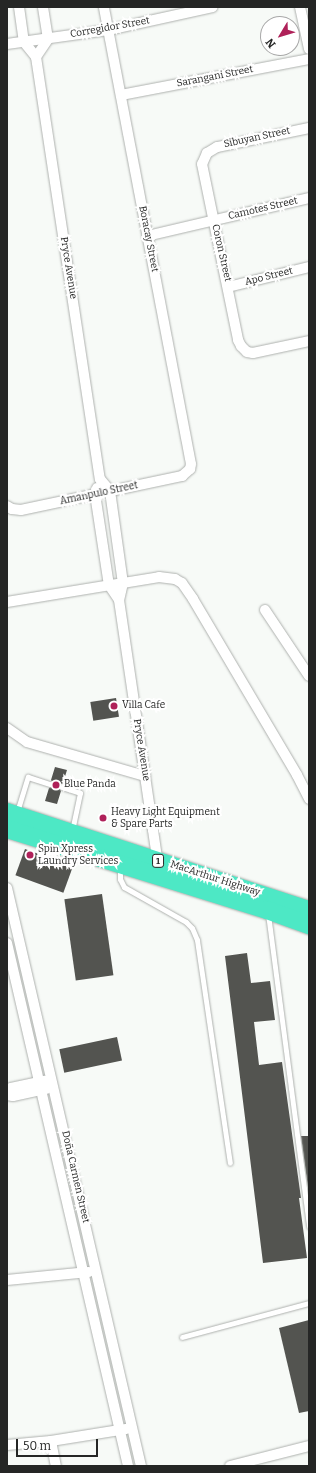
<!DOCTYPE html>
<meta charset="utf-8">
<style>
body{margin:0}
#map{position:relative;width:316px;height:1473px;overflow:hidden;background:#f7faf7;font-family:Bitter,serif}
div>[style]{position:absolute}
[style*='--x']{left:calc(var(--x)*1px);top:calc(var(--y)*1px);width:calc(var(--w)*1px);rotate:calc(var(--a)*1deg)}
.building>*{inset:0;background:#535450;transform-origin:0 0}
.roads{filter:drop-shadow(0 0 1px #aeb1ae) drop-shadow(0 0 1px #aeb1ae)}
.lane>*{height:5px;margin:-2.5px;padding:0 2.5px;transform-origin:2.5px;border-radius:2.5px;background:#fff}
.street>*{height:10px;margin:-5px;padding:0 5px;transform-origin:5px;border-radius:5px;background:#fff}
.highway>*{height:18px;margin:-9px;padding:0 9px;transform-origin:9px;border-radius:9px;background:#4de8c5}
.dots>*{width:11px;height:11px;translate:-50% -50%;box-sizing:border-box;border:2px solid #fff;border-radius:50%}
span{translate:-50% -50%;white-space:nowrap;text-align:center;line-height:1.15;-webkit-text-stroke:4px #fff;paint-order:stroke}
.shield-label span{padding:1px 3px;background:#fff;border:1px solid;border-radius:3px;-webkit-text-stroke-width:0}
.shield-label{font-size:9px;color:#252625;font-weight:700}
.street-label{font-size:10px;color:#252625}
.poi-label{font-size:10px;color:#252625}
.left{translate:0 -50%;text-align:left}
.frame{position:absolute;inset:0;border:8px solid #252625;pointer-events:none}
.north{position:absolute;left:260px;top:16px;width:40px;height:40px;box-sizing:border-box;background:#fff;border:1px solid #a8a8a8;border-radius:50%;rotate:232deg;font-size:11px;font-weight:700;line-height:16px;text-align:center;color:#252625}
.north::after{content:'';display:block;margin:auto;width:14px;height:18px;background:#af2159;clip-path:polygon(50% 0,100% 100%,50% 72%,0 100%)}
.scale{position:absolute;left:16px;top:1439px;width:82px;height:18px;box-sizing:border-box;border:2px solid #252625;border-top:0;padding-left:5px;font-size:12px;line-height:14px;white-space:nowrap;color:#252625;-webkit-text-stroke:3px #fff;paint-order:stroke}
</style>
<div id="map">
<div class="building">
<div style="left:116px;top:698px;width:19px;height:26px;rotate:81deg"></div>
<div style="clip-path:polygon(55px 767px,67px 770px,63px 783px,58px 786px,61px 791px,57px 804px,45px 801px,49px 788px,54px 785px,51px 780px)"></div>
<div style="left:25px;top:849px;width:51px;height:28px;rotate:20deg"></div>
<div style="left:102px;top:894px;width:82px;height:38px;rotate:82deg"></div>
<div style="clip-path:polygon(247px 953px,251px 983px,270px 981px,275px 1020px,254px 1022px,259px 1065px,282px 1062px,301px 1198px,299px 1198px,307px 1258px,263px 1263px,225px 956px)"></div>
<div style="left:117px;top:1037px;width:24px;height:59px;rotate:78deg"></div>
<div style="clip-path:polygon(301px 1136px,309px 1136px,309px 1195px)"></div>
<div style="clip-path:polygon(309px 1320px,309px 1411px,299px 1413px,279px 1328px)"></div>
</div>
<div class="roads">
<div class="lane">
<div style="--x:62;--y:787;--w:19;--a:18"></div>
<div style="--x:80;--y:793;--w:38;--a:102"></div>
<div style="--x:17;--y:812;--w:37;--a:-73"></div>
<div style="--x:28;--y:777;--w:23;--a:18"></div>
<div style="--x:120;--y:867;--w:12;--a:90"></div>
<div style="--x:120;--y:879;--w:9;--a:63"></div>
<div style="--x:124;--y:887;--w:71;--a:29.4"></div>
<div style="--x:186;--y:922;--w:8;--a:45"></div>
<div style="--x:192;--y:928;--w:13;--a:67"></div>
<div style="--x:197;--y:940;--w:225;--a:81.6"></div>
<div style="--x:268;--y:914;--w:315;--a:82.5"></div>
<div style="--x:182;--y:1337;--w:131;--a:-15"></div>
</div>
<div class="street">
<div style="--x:19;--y:7;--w:35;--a:82"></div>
<div style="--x:24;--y:42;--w:19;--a:51"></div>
<div style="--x:36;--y:57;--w:427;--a:81.4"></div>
<div style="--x:100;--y:479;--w:16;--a:50"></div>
<div style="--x:110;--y:491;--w:93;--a:82"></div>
<div style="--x:123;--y:583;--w:17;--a:103"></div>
<div style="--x:119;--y:600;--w:267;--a:81.6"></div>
<div style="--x:300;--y:7;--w:43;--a:77.9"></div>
<div style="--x:7;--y:44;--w:102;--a:-7.9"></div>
<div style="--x:108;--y:30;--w:107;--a:-12.4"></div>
<div style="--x:36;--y:57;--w:22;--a:-56"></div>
<div style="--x:48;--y:39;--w:32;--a:-99"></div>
<div style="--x:121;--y:95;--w:191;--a:-10.8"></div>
<div style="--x:309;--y:128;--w:94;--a:168.3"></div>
<div style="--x:217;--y:147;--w:12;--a:149"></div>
<div style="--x:207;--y:153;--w:12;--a:114"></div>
<div style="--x:202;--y:164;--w:180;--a:78.4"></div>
<div style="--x:238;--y:340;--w:7;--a:63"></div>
<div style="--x:241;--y:346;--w:8;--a:45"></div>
<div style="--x:247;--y:352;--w:6;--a:9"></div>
<div style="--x:253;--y:353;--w:57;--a:-12.1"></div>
<div style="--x:147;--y:236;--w:166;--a:-13.2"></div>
<div style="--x:228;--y:287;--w:83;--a:-13.9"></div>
<div style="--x:97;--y:488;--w:6;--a:108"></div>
<div style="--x:95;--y:494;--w:92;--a:81.3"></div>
<div style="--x:109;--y:585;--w:18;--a:56"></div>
<div style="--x:7;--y:506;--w:6;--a:31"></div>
<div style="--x:12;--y:509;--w:9;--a:6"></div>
<div style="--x:21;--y:510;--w:165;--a:-11.9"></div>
<div style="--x:182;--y:476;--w:11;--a:-41"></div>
<div style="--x:190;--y:469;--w:5;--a:-79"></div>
<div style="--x:191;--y:464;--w:465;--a:-100.8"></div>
<div style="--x:7;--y:602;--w:154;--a:-9.3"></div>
<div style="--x:159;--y:577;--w:16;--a:7"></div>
<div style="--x:175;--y:579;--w:8;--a:30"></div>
<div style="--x:182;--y:583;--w:19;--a:55"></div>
<div style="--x:193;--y:599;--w:204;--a:59.4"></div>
<div style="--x:297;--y:775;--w:27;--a:63"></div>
<div style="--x:265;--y:610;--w:79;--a:56.3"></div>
<div style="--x:7;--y:728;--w:24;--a:35"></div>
<div style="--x:27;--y:742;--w:123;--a:16.1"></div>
<div style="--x:7;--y:888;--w:593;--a:76.95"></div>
<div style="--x:7;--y:943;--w:537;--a:76.97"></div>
<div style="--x:7;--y:1091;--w:5;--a:-37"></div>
<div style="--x:11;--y:1088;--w:35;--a:-12"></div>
<div style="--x:7;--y:1095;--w:6;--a:9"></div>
<div style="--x:13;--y:1096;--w:34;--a:-12"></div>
<div style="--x:7;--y:1280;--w:82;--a:-5.6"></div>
<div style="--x:51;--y:1441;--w:25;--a:79"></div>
<div style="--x:7;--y:1445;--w:44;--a:-5.2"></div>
<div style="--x:51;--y:1441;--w:76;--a:-9.1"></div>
<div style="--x:230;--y:1466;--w:81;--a:-14.2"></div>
</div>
<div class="highway">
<div style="--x:7;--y:812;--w:318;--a:18"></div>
<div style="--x:7;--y:829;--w:272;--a:17.3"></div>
<div style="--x:267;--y:910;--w:45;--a:19.7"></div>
</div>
</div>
<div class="dots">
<div style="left:114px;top:706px;background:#af2159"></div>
<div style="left:56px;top:785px;background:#af2159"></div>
<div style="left:103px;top:818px;background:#af2159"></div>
<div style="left:30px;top:855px;background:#af2159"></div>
</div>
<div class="shield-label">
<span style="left:158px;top:861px">1</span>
</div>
<div class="street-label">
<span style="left:110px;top:28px;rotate:-10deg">Corregidor Street</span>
<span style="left:215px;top:77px;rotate:-11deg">Sarangani Street</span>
<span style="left:257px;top:138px;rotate:-12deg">Sibuyan Street</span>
<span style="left:263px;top:209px;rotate:-13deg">Camotes Street</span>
<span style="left:148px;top:239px;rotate:79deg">Boracay Street</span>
<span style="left:221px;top:253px;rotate:77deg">Coron Street</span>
<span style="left:68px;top:268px;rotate:81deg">Pryce Avenue</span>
<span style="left:269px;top:277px;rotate:-14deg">Apo Street</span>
<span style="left:99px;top:494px;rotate:-12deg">Amanpulo Street</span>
<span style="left:141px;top:750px;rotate:81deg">Pryce Avenue</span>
<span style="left:215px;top:879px;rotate:18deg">MacArthur Highway</span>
<span style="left:75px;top:1177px;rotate:77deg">Doña Carmen Street</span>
</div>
<div class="poi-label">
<span class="left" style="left:122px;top:706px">Villa Cafe</span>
<span class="left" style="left:64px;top:785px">Blue Panda</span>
<span class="left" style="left:111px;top:818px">Heavy Light Equipment<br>&amp; Spare Parts</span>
<span class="left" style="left:38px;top:855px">Spin Xpress<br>Laundry Services</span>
</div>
<div class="frame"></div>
<div class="north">N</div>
<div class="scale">50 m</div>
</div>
